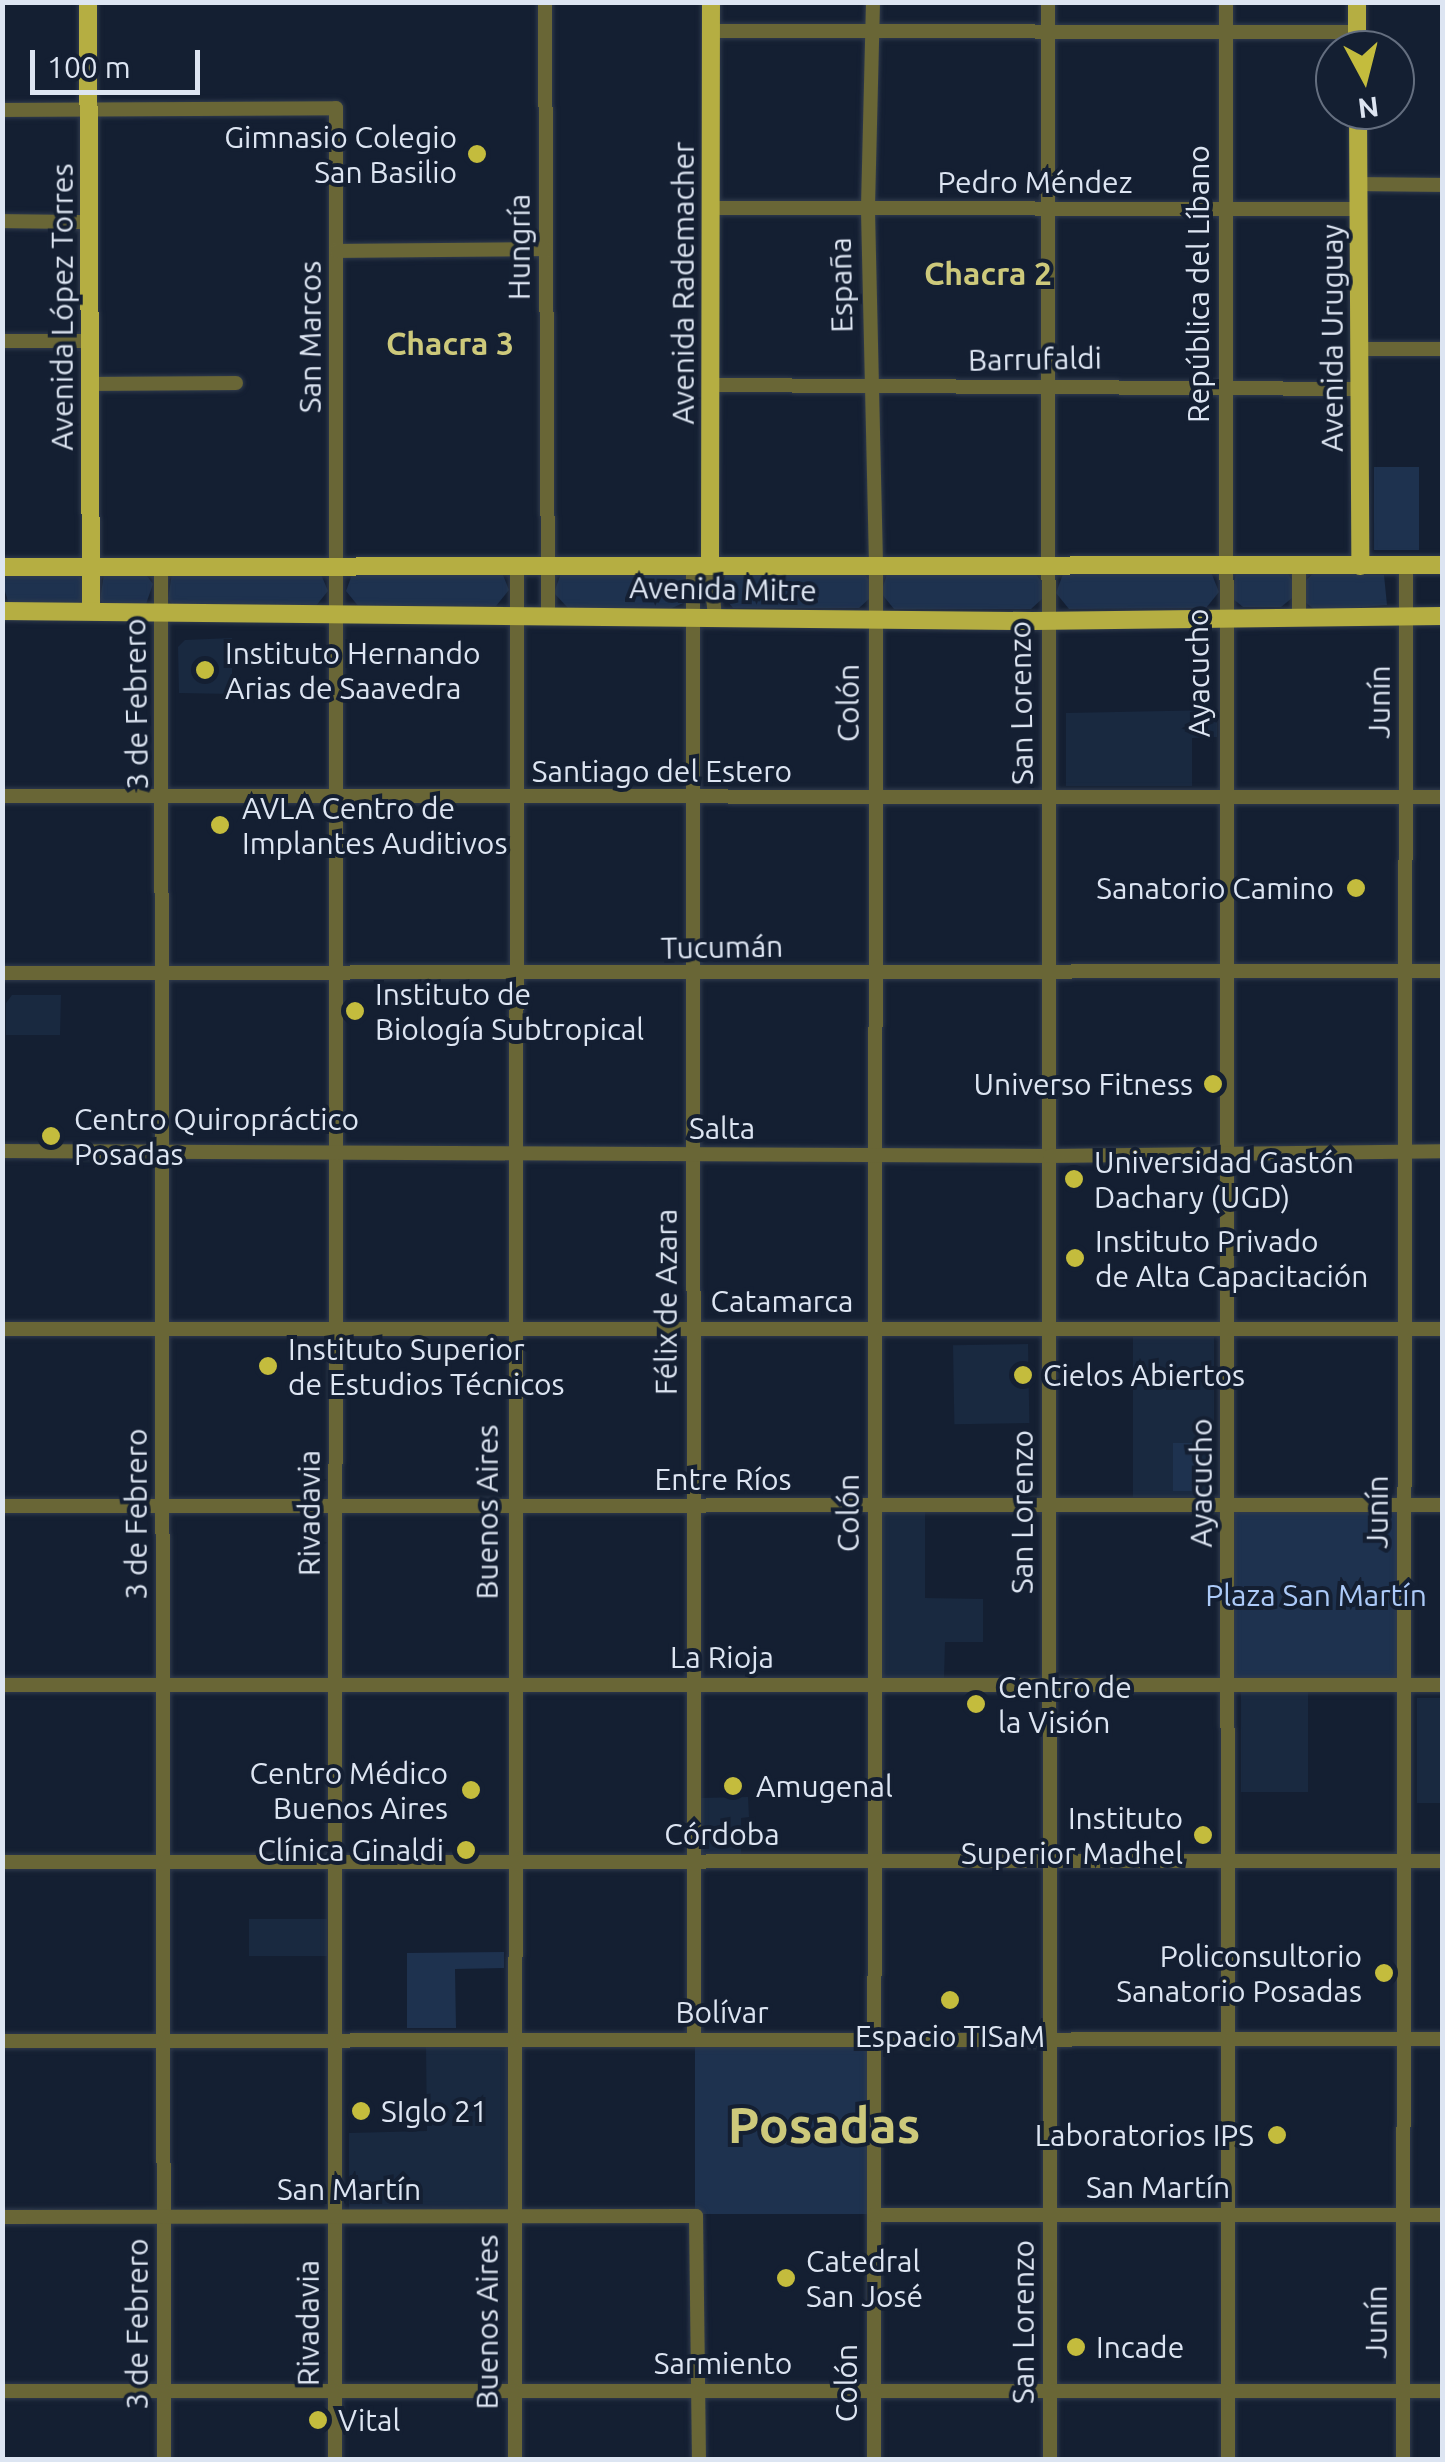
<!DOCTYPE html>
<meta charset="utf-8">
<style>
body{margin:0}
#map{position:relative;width:1445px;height:2462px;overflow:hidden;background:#141f32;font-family:Ubuntu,sans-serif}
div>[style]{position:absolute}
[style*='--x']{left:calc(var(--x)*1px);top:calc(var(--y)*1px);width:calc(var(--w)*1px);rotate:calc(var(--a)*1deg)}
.built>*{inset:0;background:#192940;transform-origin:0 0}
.green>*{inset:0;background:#1e324f;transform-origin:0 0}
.roads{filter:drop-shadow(0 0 2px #303b4d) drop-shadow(0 0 2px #303b4d)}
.minor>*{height:14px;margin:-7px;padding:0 7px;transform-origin:7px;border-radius:7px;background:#696636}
.major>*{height:18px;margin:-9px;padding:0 9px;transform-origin:9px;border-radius:9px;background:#b5ae42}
.dots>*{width:28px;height:28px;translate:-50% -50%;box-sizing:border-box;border:5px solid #141f32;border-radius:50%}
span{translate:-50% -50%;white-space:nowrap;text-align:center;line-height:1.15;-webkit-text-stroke:8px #141f32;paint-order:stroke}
.poi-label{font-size:30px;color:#dde5f2}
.right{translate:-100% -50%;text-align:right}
.left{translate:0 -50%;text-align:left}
.street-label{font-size:30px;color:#dde5f2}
.park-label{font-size:30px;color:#accaf8}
.neighbourhood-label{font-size:32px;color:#cdc97b;font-weight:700}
.town-label{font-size:50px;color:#cdc97b;font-weight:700}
.frame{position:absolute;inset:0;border:5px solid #dde5f2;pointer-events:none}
.north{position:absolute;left:1315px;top:30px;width:100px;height:100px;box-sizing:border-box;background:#141f32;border:2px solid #646e7f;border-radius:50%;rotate:173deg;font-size:28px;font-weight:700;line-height:40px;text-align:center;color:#dde5f2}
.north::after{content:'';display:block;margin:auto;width:35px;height:45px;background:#c4bc3d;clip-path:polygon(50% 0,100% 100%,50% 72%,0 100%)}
.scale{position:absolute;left:30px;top:50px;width:170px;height:45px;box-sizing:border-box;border:5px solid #dde5f2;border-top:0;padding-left:12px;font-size:30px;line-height:35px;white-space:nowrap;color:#dde5f2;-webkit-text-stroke:8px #141f32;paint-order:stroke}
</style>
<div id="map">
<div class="built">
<div style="clip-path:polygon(232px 638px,232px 694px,179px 693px,178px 647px,185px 640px)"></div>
<div style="clip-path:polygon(1217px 710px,1217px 737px,1192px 738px,1192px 786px,1066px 786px,1066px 713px)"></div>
<div style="clip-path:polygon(12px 995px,61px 995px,60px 1035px,6px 1035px,6px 1003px)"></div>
<div style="left:1133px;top:1337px;width:81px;height:160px"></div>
<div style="left:1028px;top:1344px;width:79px;height:75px;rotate:89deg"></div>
<div style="clip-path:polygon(874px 1512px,925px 1512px,925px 1598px,983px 1599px,983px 1642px,945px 1642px,944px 1679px,874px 1679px)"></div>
<div style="left:1241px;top:1691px;width:67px;height:101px"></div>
<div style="left:1417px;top:1698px;width:25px;height:105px"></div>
<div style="clip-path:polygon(748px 1797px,749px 1817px,741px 1818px,741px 1854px,699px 1854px,699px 1798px)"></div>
<div style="left:249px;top:1919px;width:78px;height:37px"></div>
<div style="clip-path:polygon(426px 2047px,507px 2049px,508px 2211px,349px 2211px,349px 2133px,427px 2131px)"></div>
</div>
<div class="green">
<div style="left:1374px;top:467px;width:45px;height:83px"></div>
<div style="clip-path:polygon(675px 569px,688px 575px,688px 601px,672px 608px,568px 608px,554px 593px,561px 573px)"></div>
<div style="clip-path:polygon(501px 570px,509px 590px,496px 606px,359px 607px,346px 591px,353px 572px)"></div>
<div style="clip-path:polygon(1286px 571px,1294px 583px,1292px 598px,1281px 607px,1243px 607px,1232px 598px,1236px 572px)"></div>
<div style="clip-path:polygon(144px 572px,153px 584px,146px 604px,105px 605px,100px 600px,104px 574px)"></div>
<div style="clip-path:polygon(320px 572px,328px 591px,315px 607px,172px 604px,168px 599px,172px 573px)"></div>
<div style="clip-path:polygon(863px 572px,872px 584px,870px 598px,859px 608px,733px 608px,720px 592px,726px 573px)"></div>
<div style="clip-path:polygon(1211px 572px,1219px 592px,1206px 608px,1069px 609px,1056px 593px,1063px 574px)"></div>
<div style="clip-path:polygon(1315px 572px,1384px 575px,1387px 605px,1316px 611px,1305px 602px,1305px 581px)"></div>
<div style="clip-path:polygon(10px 573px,76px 573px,84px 581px,84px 598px,75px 606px,9px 605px,2px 581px)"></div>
<div style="clip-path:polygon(1035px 573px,1044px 585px,1042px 599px,1031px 609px,894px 609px,881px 593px,887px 574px)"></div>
<div style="left:1173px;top:1443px;width:28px;height:48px"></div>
<div style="left:1231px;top:1508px;width:171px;height:174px"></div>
<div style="clip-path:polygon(504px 1952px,504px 1968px,455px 1969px,456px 2028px,407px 2028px,407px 1953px)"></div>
<div style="left:874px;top:2040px;width:174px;height:179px;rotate:90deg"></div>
</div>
<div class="roads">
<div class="minor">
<div style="--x:545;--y:2;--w:610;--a:89.72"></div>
<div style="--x:873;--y:2;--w:209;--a:91.4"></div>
<div style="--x:868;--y:211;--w:356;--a:88.7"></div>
<div style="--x:876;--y:567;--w:1893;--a:90.06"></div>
<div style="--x:1048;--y:2;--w:2458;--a:89.95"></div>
<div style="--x:1226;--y:2;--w:2458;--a:89.95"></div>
<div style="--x:711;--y:31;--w:646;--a:0.09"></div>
<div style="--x:2;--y:110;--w:334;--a:-0.3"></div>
<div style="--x:336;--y:108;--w:2352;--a:90.02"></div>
<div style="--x:1359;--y:184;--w:83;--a:0.7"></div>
<div style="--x:711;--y:208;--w:648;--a:0.09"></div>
<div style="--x:2;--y:221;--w:87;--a:0.7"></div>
<div style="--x:337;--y:251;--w:209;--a:-0.5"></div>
<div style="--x:2;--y:341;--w:88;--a:0"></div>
<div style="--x:1361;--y:349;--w:81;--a:0"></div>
<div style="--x:90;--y:384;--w:146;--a:-0.4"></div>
<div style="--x:710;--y:385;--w:651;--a:0.35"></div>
<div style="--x:693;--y:564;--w:1476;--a:89.96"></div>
<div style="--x:710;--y:564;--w:54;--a:84.7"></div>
<div style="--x:161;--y:568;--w:1892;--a:89.91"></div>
<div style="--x:1299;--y:617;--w:51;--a:-90"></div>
<div style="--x:2;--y:796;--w:1440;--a:0.04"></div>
<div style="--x:2;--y:973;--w:1440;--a:-0.08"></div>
<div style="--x:2;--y:1151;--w:1048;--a:0.27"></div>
<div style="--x:1050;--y:1156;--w:392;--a:-0.7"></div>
<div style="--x:2;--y:1329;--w:1440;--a:0"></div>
<div style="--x:2;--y:1506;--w:1440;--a:-0.04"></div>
<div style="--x:2;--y:1685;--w:1440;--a:0"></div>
<div style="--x:2;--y:1862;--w:1440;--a:-0.04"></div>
<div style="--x:2;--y:2041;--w:1440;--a:-0.08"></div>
<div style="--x:874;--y:2215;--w:568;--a:0"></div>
<div style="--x:2;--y:2217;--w:694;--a:-0.08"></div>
<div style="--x:696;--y:2216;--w:244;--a:89.3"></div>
<div style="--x:2;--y:2391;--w:1440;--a:0"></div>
<div style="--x:515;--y:2460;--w:1895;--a:-89.94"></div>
<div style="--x:1403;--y:2460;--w:1895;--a:-89.91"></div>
</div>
<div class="major">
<div style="--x:88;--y:2;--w:609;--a:89.72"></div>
<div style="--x:1357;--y:2;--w:48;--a:90"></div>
<div style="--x:1358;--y:110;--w:456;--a:89.7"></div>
<div style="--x:710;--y:564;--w:562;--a:-89.9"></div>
<div style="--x:2;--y:567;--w:1440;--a:-0.08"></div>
<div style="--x:2;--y:611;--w:1031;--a:0.56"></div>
<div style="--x:1033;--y:621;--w:409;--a:-0.7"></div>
</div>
</div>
<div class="dots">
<div style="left:477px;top:154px;background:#c4bc3d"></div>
<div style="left:205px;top:670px;background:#c4bc3d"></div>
<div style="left:220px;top:825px;background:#c4bc3d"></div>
<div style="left:1356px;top:888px;background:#c4bc3d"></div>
<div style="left:355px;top:1011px;background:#c4bc3d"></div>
<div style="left:1213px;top:1084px;background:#c4bc3d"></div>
<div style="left:51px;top:1136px;background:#c4bc3d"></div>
<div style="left:1074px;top:1179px;background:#c4bc3d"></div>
<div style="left:1075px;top:1258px;background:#c4bc3d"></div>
<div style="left:268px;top:1366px;background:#c4bc3d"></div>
<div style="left:1023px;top:1375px;background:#c4bc3d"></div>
<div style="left:976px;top:1704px;background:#c4bc3d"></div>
<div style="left:733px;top:1786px;background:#c4bc3d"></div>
<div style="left:471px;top:1790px;background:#c4bc3d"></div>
<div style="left:1203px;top:1835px;background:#c4bc3d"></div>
<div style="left:466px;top:1850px;background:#c4bc3d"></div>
<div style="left:1384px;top:1973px;background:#c4bc3d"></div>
<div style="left:950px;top:2000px;background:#c4bc3d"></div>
<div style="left:361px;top:2111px;background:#c4bc3d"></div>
<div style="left:1277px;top:2135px;background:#c4bc3d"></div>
<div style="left:786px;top:2278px;background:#c4bc3d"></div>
<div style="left:1076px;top:2347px;background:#c4bc3d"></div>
<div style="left:318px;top:2420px;background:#c4bc3d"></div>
</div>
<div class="poi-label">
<span class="right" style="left:457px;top:154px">Gimnasio Colegio<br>San Basilio</span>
<span class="left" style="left:225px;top:670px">Instituto Hernando<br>Arias de Saavedra</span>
<span class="left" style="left:242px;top:825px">AVLA Centro de<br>Implantes Auditivos</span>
<span class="right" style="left:1334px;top:888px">Sanatorio Camino</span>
<span class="left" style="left:375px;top:1011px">Instituto de<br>Biología Subtropical</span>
<span class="right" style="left:1193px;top:1084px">Universo Fitness</span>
<span class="left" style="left:74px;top:1136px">Centro Quiropráctico<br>Posadas</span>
<span class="left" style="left:1094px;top:1179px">Universidad Gastón<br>Dachary (UGD)</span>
<span class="left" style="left:1095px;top:1258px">Instituto Privado<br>de Alta Capacitación</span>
<span class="left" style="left:288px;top:1366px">Instituto Superior<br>de Estudios Técnicos</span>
<span class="left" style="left:1043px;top:1375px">Cielos Abiertos</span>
<span class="left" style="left:998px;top:1704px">Centro de<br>la Visión</span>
<span class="right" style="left:448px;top:1790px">Centro Médico<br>Buenos Aires</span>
<span class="left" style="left:756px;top:1786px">Amugenal</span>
<span class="right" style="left:1183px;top:1835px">Instituto<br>Superior Madhel</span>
<span class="right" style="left:444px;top:1850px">Clínica Ginaldi</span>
<span class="right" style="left:1362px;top:1973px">Policonsultorio<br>Sanatorio Posadas</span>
<span style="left:950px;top:2036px">Espacio TISaM</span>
<span class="left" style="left:381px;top:2111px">SIglo 21</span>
<span class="right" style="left:1254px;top:2135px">Laboratorios IPS</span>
<span class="left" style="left:806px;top:2278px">Catedral<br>San José</span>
<span class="left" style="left:1096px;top:2347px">Incade</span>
<span class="left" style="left:338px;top:2420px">Vital</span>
</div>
<div class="street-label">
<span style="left:1035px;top:182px">Pedro Méndez</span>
<span style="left:519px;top:247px;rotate:-90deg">Hungría</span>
<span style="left:683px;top:283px;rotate:-90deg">Avenida Rademacher</span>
<span style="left:1198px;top:284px;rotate:-90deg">República del Líbano</span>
<span style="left:841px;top:285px;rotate:-91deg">España</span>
<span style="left:62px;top:307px;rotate:-90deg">Avenida López Torres</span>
<span style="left:310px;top:337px;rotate:-90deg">San Marcos</span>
<span style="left:1332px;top:338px;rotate:-90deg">Avenida Uruguay</span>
<span style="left:1035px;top:359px;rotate:-1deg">Barrufaldi</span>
<span style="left:723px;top:589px;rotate:1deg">Avenida Mitre</span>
<span style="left:1198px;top:673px;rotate:-91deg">Ayacucho</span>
<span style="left:1379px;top:702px;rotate:-90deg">Junín</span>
<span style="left:848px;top:703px;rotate:-90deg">Colón</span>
<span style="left:1021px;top:703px;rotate:-91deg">San Lorenzo</span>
<span style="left:136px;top:704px;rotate:-91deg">3 de Febrero</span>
<span style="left:662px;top:771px">Santiago del Estero</span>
<span style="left:722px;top:947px;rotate:-1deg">Tucumán</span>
<span style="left:722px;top:1128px">Salta</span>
<span style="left:782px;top:1301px">Catamarca</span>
<span style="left:666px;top:1302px;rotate:-90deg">Félix de Azara</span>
<span style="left:723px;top:1479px">Entre Ríos</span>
<span style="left:1201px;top:1483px;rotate:-90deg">Ayacucho</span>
<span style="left:487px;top:1512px;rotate:-90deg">Buenos Aires</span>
<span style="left:1022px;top:1512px;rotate:-90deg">San Lorenzo</span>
<span style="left:1377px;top:1512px;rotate:-90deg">Junín</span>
<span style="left:309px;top:1513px;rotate:-90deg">Rivadavia</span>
<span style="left:848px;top:1513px;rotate:-90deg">Colón</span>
<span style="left:136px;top:1514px;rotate:-90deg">3 de Febrero</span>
<span style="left:722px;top:1657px">La Rioja</span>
<span style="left:722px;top:1834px">Córdoba</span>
<span style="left:722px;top:2012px">Bolívar</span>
<span style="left:1158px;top:2187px">San Martín</span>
<span style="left:349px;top:2189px">San Martín</span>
<span style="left:487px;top:2322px;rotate:-90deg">Buenos Aires</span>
<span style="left:1023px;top:2322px;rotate:-90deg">San Lorenzo</span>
<span style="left:1376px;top:2322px;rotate:-90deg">Junín</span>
<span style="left:308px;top:2323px;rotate:-90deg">Rivadavia</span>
<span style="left:137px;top:2324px;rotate:-90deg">3 de Febrero</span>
<span style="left:723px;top:2363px">Sarmiento</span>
<span style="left:846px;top:2383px;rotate:-90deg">Colón</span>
</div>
<div class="park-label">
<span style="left:1316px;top:1595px">Plaza San Martín</span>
</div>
<div class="neighbourhood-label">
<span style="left:988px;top:273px">Chacra 2</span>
<span style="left:450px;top:343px">Chacra 3</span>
</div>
<div class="town-label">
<span style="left:824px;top:2125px">Posadas</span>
</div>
<div class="frame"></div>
<div class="north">N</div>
<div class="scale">100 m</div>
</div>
